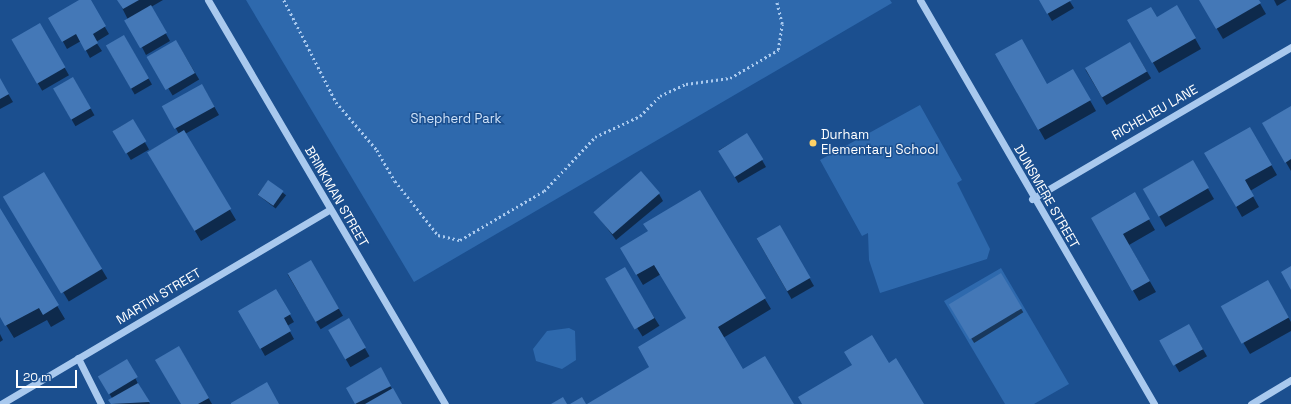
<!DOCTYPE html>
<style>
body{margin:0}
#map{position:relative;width:1291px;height:404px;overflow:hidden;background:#1b4f8f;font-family:"Space Grotesk",sans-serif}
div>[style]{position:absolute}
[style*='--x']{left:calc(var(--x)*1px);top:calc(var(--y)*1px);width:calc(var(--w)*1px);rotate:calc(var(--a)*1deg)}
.green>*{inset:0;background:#2e69ad}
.shadow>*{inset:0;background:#0007;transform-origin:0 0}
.building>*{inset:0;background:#4478b7;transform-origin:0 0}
.path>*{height:2.5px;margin-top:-1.25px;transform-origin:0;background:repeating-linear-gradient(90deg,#a9c9ee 0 2px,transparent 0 5px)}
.minor>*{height:7px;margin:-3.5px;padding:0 3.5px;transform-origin:3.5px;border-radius:3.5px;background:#a9c9ee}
.dots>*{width:11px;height:11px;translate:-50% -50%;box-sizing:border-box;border:2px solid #1b4f8f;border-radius:50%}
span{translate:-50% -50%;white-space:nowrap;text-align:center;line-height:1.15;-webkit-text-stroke:3px #1b4f8f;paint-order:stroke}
.street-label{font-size:13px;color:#fff}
.park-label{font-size:13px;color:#cfe3fa}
.poi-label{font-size:13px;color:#fff}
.left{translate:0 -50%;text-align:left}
.scale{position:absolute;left:16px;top:370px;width:61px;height:18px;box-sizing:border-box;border:2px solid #fff;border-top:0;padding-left:5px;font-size:12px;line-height:14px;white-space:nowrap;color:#fff;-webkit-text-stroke:3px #1b4f8f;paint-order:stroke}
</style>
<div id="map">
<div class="green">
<div style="clip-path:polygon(246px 0,890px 0,892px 3px,414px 282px)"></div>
<div style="clip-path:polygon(920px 105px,962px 180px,957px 183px,990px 249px,987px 259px,880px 293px,869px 260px,868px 233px,862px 236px,820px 160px)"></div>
<div style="clip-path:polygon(1001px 268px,1069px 384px,1034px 404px,1005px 404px,944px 301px)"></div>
<div style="clip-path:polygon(569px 328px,575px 331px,576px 360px,562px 369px,536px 361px,533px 349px,547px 331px)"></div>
</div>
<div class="shadow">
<div style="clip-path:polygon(81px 0,89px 0,109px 34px,96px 42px,102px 51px,90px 58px,81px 41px,67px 49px,50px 18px)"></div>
<div style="clip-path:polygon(118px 0,163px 0,151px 7px,170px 41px,146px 55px)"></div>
<div style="clip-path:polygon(1040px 0,1069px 0,1074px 8px,1052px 21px)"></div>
<div style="clip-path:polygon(1200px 0,1258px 0,1266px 14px,1223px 39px)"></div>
<div style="clip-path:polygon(1274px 0,1287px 0,1277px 6px)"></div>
<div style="clip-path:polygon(1177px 6px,1201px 49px,1159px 73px,1129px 21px,1156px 18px)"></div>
<div style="left:40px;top:25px;width:58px;height:31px;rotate:60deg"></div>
<div style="left:124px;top:36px;width:56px;height:20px;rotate:60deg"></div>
<div style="left:176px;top:41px;width:45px;height:31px;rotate:59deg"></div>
<div style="left:1130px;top:43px;width:41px;height:52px;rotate:59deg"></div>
<div style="clip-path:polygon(996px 54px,1047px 85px,1073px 70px,1096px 111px,1045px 140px)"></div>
<div style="left:73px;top:78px;width:43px;height:22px;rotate:60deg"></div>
<div style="clip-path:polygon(0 80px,13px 102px,0 109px)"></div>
<div style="clip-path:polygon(202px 85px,219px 115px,185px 134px,236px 220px,201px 241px,148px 152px,179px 134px,164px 107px)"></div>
<div style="clip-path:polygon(1291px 107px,1291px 171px,1263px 123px)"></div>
<div style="left:132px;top:120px;width:34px;height:21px;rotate:60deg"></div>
<div style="clip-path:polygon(1250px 128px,1277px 175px,1250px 191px,1259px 207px,1242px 217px,1206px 153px)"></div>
<div style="left:747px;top:134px;width:38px;height:32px;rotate:60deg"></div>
<div style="left:1192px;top:161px;width:44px;height:56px;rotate:60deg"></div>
<div style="left:44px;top:173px;width:123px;height:45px;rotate:59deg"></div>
<div style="left:268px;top:181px;width:23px;height:17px;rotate:38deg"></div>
<div style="clip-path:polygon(700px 191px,771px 309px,723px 338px,743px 371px,793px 404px,589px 404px,650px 367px,687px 319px,661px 274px,643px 285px,621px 248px,649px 232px)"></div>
<div style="clip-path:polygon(659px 194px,663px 201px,616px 240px,595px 212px)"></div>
<div style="clip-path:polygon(1134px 194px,1155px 230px,1129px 245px,1156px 292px,1139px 301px,1092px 218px)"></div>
<div style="clip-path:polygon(0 210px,65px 319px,51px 327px,47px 320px,14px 338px,0 315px)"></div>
<div style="left:780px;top:227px;width:68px;height:26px;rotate:60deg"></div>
<div style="left:310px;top:261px;width:64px;height:26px;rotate:59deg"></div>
<div style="left:624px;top:269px;width:67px;height:20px;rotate:58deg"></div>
<div style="left:1000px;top:275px;width:44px;height:58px;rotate:58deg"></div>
<div style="clip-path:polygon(1268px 282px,1291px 322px,1291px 331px,1250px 354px,1223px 308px)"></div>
<div style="clip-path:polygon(276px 290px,294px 322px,287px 326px,294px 339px,265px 356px,240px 311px)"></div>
<div style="left:348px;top:319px;width:43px;height:22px;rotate:60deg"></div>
<div style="left:1189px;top:325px;width:36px;height:32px;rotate:60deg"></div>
<div style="clip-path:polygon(0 334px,3px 340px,0 342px)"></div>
<div style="clip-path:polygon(179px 347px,212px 404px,182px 404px)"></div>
<div style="clip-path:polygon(127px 360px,139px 386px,150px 404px,112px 404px,110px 400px,112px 398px,100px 378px)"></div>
<div style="clip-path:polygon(380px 369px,401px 404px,356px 404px,347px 388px)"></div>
</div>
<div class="building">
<div style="clip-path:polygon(79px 0,91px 0,106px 26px,93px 34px,98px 43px,85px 51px,76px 34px,62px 42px,48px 18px)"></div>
<div style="clip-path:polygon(117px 0,139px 0,123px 9px)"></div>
<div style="clip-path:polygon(1039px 0,1072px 0,1047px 14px)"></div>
<div style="clip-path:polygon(1199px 0,1259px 0,1261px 3px,1216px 29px)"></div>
<div style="left:151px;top:5px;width:32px;height:31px;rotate:60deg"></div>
<div style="clip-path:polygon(1177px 5px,1196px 38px,1152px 63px,1127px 20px,1151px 7px,1157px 17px)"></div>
<div style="left:40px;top:23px;width:51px;height:33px;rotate:60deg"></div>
<div style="left:124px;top:35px;width:50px;height:21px;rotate:60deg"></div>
<div style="clip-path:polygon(1022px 39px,1047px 84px,1073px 69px,1091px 100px,1038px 130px,995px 54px)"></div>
<div style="left:176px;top:40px;width:38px;height:34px;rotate:60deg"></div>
<div style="left:1130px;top:42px;width:34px;height:52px;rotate:60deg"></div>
<div style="left:73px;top:77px;width:36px;height:23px;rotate:60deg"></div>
<div style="clip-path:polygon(0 78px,9px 94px,0 99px)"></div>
<div style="left:202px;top:84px;width:26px;height:46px;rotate:61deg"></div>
<div style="clip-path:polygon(1291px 106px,1291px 159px,1285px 163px,1262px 123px)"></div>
<div style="left:133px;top:119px;width:26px;height:24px;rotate:59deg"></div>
<div style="clip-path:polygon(1250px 127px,1272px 165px,1245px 180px,1254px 196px,1236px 207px,1204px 153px)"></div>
<div style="left:184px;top:130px;width:92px;height:43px;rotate:59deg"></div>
<div style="left:747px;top:133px;width:31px;height:34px;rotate:58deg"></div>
<div style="left:1193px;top:160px;width:32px;height:58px;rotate:60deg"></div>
<div style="left:641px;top:171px;width:29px;height:63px;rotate:49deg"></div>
<div style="left:44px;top:172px;width:113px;height:48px;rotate:59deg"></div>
<div style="left:268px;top:180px;width:19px;height:18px;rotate:35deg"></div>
<div style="clip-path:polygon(700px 190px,766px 298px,718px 327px,743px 369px,765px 356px,794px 404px,587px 404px,649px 367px,638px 347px,686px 318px,654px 265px,636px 275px,620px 248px,648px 231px,643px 224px)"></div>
<div style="clip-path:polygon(1135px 192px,1150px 219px,1123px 234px,1150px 281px,1132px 291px,1091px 218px)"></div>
<div style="clip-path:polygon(0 208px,59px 305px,43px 315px,39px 308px,5px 326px,0 317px)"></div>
<div style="left:780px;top:225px;width:61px;height:27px;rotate:60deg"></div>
<div style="left:311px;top:260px;width:56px;height:27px;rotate:60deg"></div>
<div style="clip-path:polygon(1291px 266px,1291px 290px,1281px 272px)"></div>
<div style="left:625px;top:267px;width:59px;height:23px;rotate:60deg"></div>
<div style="left:1001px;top:273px;width:41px;height:61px;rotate:59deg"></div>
<div style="left:1268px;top:280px;width:43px;height:54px;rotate:61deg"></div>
<div style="clip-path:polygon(276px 289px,291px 314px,284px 318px,291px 331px,260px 349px,238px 311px)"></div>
<div style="left:349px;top:318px;width:34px;height:24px;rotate:60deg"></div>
<div style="left:1189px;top:324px;width:29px;height:34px;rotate:61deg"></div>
<div style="clip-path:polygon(872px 335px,889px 363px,896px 358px,924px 404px,802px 404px,798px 397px,852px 365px,844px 352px)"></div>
<div style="clip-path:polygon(179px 346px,209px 398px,198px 404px,181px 404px,155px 360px)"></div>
<div style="left:127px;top:359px;width:21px;height:34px;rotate:59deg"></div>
<div style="clip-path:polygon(381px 367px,391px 386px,355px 404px,346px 388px)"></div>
<div style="clip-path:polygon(267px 382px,279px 404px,231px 404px,231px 403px)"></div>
<div style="clip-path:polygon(138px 383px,150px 402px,111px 404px,108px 400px)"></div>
<div style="clip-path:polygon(393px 388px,402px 404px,365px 404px)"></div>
<div style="clip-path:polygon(563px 397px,567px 404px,551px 404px)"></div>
<div style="clip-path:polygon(582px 397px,586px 404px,570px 404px)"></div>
</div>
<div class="path">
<div style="--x:284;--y:0;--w:114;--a:63"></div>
<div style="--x:336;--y:102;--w:63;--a:49.5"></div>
<div style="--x:377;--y:150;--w:36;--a:60"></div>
<div style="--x:395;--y:181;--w:69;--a:51.5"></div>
<div style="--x:438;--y:235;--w:23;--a:13"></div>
<div style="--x:460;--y:240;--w:97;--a:-30.3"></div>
<div style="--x:544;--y:191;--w:74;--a:-46.6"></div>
<div style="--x:595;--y:137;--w:50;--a:-25"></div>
<div style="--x:640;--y:116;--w:28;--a:-45"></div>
<div style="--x:660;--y:96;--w:29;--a:-25"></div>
<div style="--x:686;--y:84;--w:44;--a:-7.8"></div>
<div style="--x:730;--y:78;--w:56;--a:-30.3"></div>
<div style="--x:778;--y:50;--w:26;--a:-81"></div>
<div style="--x:782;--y:24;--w:25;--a:-104"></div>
</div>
<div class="minor">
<div style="--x:208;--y:0;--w:468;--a:59.6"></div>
<div style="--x:920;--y:0;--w:467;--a:59.9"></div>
<div style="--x:1032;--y:199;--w:300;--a:-30.4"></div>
<div style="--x:78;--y:358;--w:51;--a:63.4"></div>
<div style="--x:1;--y:404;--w:381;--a:-30.6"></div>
<div style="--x:1251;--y:404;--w:47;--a:-31"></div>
</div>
<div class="dots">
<div style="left:813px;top:143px;background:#ffd166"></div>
</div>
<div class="street-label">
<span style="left:1155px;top:113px;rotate:-30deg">RICHELIEU LANE</span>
<span style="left:336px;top:197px;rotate:60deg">BRINKMAN STREET</span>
<span style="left:1046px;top:197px;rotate:60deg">DUNSMERE STREET</span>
<span style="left:159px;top:297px;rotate:-31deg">MARTIN STREET</span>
</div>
<div class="park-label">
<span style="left:456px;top:119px">Shepherd Park</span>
</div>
<div class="poi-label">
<span class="left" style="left:821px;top:143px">Durham<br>Elementary School</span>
</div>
<div class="scale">20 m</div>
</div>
